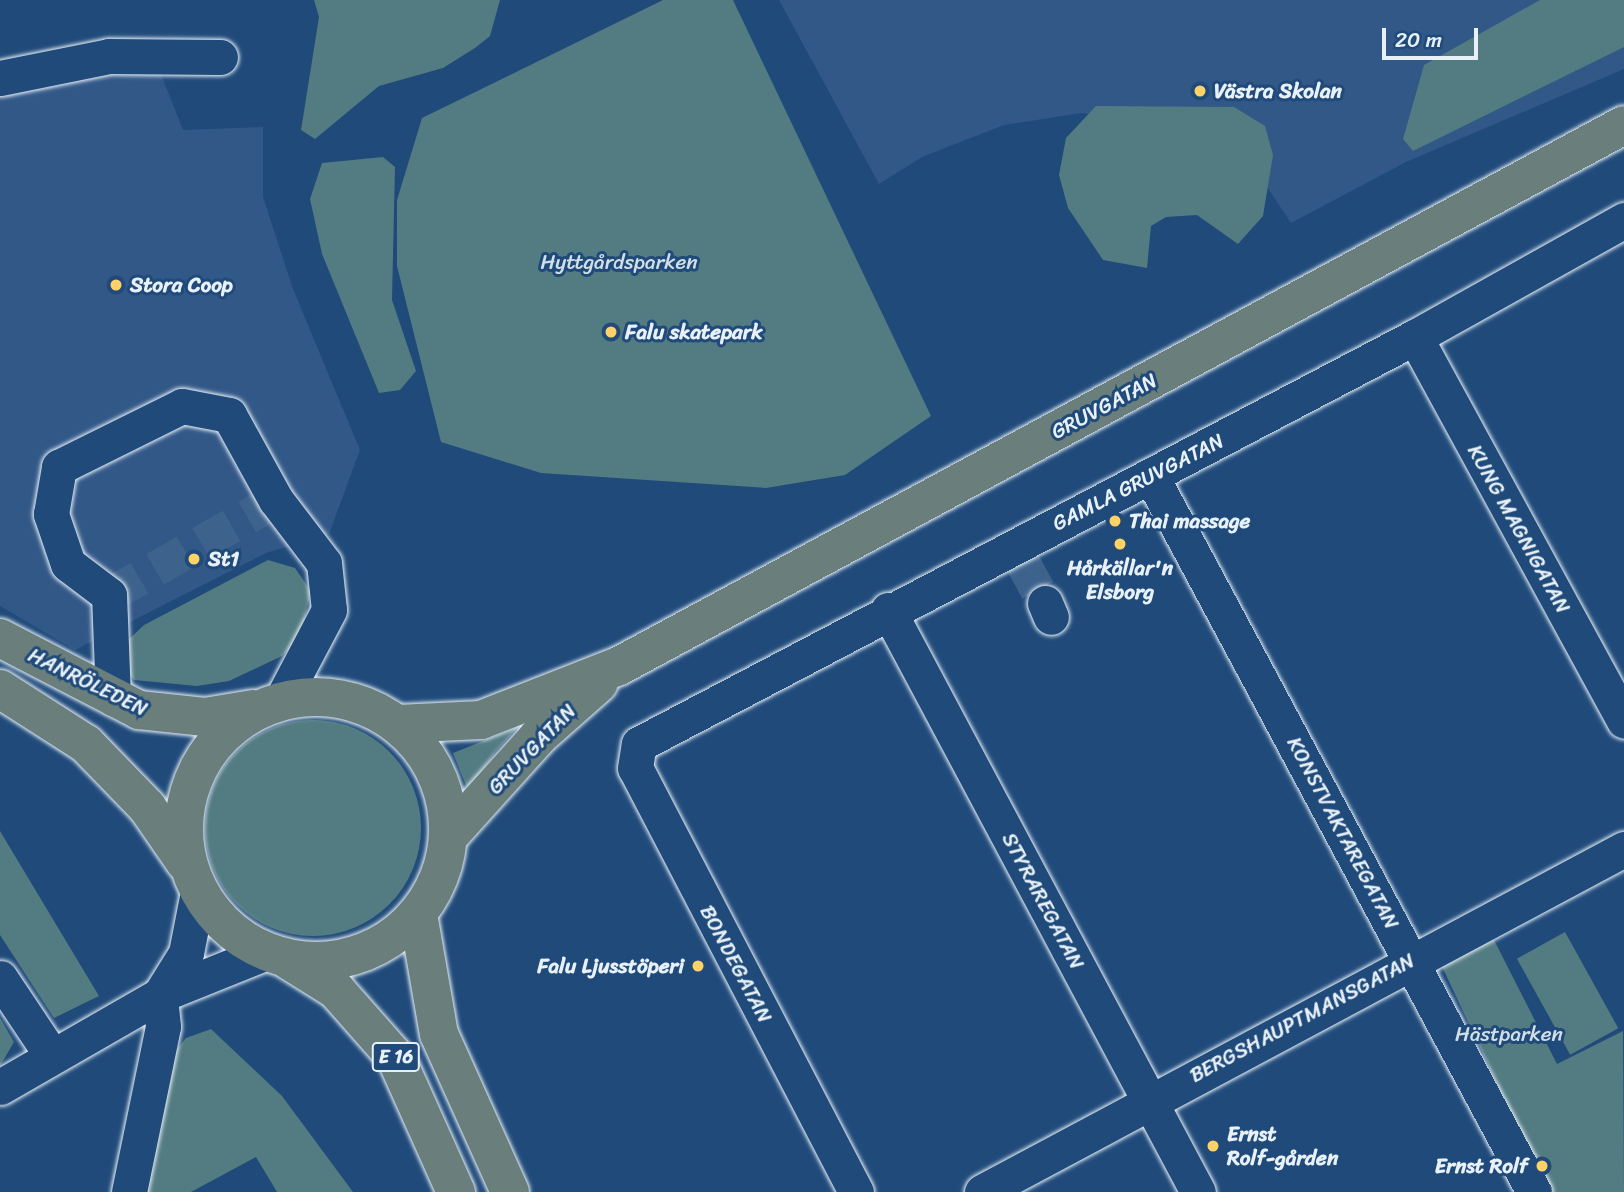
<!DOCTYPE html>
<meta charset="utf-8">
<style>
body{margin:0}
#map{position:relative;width:1624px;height:1192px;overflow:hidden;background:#1f4a7a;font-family:Sriracha,sans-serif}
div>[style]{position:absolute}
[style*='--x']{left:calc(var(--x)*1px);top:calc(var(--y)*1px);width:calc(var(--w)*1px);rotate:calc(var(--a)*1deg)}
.built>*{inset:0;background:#325888}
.green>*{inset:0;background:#527b82;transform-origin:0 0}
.round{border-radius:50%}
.minor-tunnel>*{height:35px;margin-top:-17.5px;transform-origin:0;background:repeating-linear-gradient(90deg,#3d638d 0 35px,transparent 0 53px)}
.roads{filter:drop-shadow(0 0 2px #e8f1f8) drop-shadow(0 0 2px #e8f1f8)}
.minor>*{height:35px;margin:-17.5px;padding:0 17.5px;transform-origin:17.5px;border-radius:17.5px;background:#1f4a7a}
.major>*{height:38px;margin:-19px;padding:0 19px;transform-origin:19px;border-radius:19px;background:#6a7f7c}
.highway>*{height:38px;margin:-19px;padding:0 19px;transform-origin:19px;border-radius:19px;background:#6a7f7c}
.highway>.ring{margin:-19px;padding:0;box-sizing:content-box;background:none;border:38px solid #6a7f7c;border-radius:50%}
.dots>*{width:19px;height:19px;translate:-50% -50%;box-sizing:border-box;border:4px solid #1f4a7a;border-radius:50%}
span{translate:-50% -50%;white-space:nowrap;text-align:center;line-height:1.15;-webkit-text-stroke:6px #1f4a7a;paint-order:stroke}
.shield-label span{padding:2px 5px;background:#1f4a7a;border:2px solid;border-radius:5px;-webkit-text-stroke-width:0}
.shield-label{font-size:19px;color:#e8f1f8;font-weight:700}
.poi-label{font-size:21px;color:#e8f1f8;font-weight:700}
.left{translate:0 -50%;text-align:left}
.right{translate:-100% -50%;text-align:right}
.park-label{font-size:21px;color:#d2dfe6}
.street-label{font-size:21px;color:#e8f1f8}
.scale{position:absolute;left:1382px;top:28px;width:96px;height:32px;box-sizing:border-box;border:4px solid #e8f1f8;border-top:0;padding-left:9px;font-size:21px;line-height:24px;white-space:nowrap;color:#e8f1f8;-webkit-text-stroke:5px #1f4a7a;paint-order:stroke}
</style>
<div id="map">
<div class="built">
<div style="clip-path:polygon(779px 0,1624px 0,1624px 69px,1406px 162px,1291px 223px,1261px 178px,1180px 125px,1081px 113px,1004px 125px,922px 157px,879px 184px)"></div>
<div style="clip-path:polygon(155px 59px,183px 130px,263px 127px,263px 197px,293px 289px,360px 450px,329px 534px,266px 553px,75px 650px,0 606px,0 84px)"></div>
</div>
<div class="green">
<div style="clip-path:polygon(314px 0,500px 0,490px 36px,475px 48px,443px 68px,379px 86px,315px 139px,301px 130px,319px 17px)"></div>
<div style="clip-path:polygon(663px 0,733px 0,931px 416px,845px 475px,766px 488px,541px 473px,441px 442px,397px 266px,397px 200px,422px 118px)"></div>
<div style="clip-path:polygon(1540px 0,1624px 0,1624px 47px,1413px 151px,1403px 139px,1424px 65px)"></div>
<div style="clip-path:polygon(1096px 106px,1234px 107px,1265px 126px,1273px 155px,1263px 216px,1238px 244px,1197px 215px,1166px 217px,1151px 226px,1147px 268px,1103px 260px,1068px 208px,1059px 175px,1066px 138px)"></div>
<div style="clip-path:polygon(383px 157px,395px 167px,392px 300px,416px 371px,400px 390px,379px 393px,322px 254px,310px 199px,322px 163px)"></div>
<div style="clip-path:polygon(268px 560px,295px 568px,311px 591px,299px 640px,282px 656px,229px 681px,197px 686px,134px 680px,125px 669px,124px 644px,144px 625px)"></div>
<div class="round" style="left:205px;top:720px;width:216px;height:216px"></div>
<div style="clip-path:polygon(518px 727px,496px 751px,468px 790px,453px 753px)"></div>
<div style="clip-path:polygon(0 831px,99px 996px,54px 1018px,0 935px)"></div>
<div style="left:1565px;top:932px;width:110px;height:55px;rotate:61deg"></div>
<div style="clip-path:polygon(1491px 934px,1557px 1064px,1623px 1031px,1624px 1192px,1548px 1192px,1439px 960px)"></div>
<div style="clip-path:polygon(0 1018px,14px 1042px,0 1066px)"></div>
<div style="clip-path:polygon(211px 1029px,282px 1096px,353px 1192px,277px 1192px,256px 1157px,191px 1192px,146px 1192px,174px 1053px,186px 1038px)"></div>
</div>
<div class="minor-tunnel">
<div style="--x:1021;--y:559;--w:50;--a:61.4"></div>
<div style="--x:109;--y:595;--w:192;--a:-29.6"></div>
</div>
<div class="roads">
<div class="minor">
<div style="--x:0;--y:78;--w:111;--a:-11.4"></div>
<div style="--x:109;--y:56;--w:111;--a:0.5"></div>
<div style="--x:1415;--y:337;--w:437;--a:61.4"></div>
<div style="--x:1151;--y:476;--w:812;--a:61.86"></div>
<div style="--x:1045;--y:603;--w:15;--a:67"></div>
<div style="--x:888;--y:610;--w:659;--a:61.96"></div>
<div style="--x:113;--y:698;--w:103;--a:-92.2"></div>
<div style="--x:109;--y:595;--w:51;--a:-142.9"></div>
<div style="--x:68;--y:564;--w:53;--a:-108.8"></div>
<div style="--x:51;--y:514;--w:48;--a:-80.3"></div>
<div style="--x:59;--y:467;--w:137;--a:-26.4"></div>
<div style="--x:182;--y:406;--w:48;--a:10.8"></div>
<div style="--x:229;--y:415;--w:97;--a:61.1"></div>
<div style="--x:276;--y:500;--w:79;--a:52.7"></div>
<div style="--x:324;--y:563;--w:47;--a:83.9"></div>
<div style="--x:329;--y:610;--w:103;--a:117.8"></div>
<div style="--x:0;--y:978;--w:94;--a:56.3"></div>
<div style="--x:160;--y:995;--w:49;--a:-58.2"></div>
<div style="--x:186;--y:953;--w:62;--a:-78.9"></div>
<div style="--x:0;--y:1087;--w:185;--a:-29.9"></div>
<div style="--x:160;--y:995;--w:115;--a:-21.9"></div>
<div style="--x:129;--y:1192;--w:169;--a:-78.4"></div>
<div style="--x:163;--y:1026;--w:31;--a:-96"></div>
<div style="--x:856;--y:1192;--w:478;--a:-117.5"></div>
<div style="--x:635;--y:768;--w:24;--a:-81"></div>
<div style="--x:639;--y:744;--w:876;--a:-27.68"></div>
<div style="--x:1415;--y:337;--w:240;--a:-29.2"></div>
<div style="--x:982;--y:1192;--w:728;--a:-28.11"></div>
</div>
<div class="major">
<div style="--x:397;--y:724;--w:84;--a:-2.7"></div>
<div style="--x:481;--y:720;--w:148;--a:-21.4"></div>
<div style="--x:619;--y:666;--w:1141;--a:-28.29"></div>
<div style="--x:449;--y:836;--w:133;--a:-48"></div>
<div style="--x:538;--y:737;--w:81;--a:-41.5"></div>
</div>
<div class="highway">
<div style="--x:0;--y:638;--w:157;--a:27.4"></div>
<div style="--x:139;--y:710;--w:66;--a:6.1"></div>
<div style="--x:205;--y:717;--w:49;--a:-9.5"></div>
<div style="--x:0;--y:689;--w:102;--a:32.6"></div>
<div style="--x:86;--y:744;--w:88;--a:45.9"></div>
<div style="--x:147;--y:807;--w:67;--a:55.4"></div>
<div class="ring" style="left:184px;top:697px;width:226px;height:226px"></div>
<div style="--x:418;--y:914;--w:122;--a:80.1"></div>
<div style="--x:439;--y:1034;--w:173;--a:65.8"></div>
<div style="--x:288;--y:960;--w:57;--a:32"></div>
<div style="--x:336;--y:990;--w:91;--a:48.6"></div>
<div style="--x:396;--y:1058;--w:147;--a:65.9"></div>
</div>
</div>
<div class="dots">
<div style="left:1200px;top:91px;background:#ffd166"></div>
<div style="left:116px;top:285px;background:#ffd166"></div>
<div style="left:611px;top:332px;background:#ffd166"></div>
<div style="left:1115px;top:521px;background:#ffd166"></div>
<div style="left:1120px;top:544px;background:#ffd166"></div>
<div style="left:194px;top:559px;background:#ffd166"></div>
<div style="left:698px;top:966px;background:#ffd166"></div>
<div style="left:1213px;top:1146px;background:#ffd166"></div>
<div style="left:1542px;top:1166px;background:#ffd166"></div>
</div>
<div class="shield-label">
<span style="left:396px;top:1057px">E 16</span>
</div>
<div class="poi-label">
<span class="left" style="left:1214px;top:91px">Västra Skolan</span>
<span class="left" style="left:130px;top:285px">Stora Coop</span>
<span class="left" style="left:625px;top:332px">Falu skatepark</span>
<span class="left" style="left:1129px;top:521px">Thai massage</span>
<span class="left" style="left:208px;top:559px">St1</span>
<span style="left:1120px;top:580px">Hårkällar'n<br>Elsborg</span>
<span class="right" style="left:684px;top:966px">Falu Ljusstöperi</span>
<span class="left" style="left:1227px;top:1146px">Ernst<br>Rolf-gården</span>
<span class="right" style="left:1528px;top:1166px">Ernst Rolf</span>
</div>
<div class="park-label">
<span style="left:619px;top:262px">Hyttgårdsparken</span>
<span style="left:1509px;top:1034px">Hästparken</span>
</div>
<div class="street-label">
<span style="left:1104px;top:406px;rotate:-28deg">GRUVGATAN</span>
<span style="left:1138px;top:482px;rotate:-27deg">GAMLA GRUVGATAN</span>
<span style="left:1519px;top:529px;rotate:61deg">KUNG MAGNIGATAN</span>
<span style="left:88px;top:682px;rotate:26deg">HANRÖLEDEN</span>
<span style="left:532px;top:749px;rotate:-46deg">GRUVGATAN</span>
<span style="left:1343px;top:833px;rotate:62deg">KONSTVAKTAREGATAN</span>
<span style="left:1043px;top:901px;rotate:62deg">STYRAREGATAN</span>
<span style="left:736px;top:964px;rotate:62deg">BONDEGATAN</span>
<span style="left:1302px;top:1018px;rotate:-28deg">BERGSHAUPTMANSGATAN</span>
</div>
<div class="scale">20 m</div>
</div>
